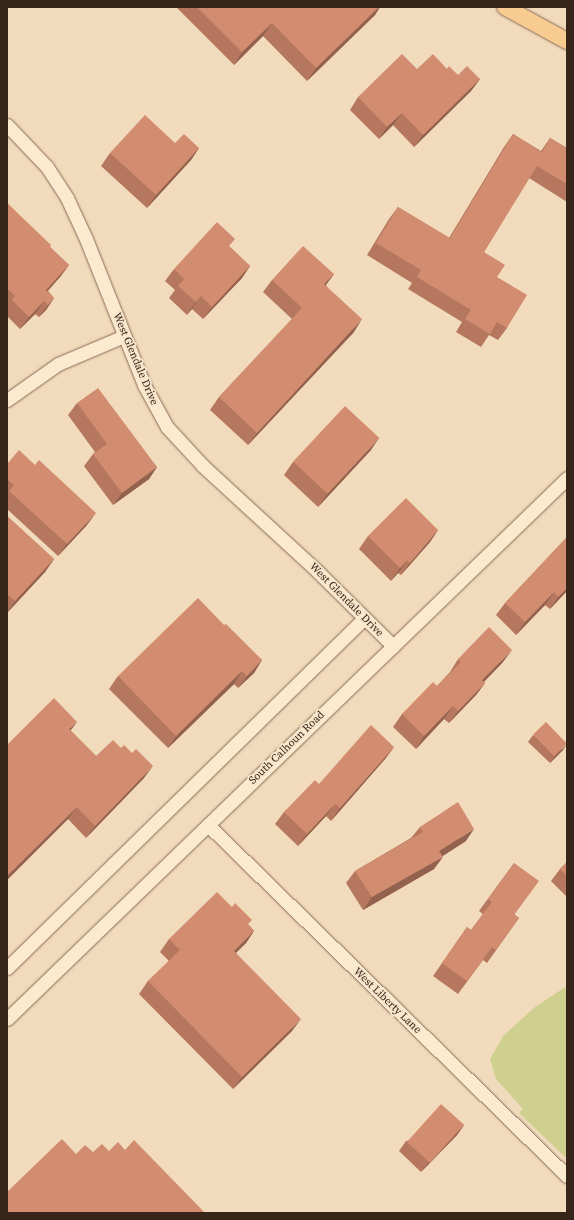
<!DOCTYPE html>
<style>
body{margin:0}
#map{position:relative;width:574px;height:1220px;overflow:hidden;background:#f1dbbc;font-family:"Source Serif 4",serif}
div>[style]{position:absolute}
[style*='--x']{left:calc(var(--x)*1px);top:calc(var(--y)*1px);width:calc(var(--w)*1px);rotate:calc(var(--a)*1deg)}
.green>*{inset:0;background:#cfcf90}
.roads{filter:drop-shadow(0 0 1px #8a6a54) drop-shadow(0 0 1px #8a6a54)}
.minor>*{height:13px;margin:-6.5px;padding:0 6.5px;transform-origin:6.5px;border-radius:6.5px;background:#fbe9d0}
.major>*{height:16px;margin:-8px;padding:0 8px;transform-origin:8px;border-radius:8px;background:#f8cb90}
.wall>*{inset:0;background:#b5785f}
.shaded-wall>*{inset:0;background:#93624e}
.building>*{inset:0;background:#d28c6f;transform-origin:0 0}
span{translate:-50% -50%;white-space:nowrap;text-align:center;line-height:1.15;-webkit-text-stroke:3.5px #f8e6cc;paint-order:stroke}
.street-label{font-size:11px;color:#38251a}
.frame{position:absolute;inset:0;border:8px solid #38251a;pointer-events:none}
</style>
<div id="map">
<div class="green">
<div style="clip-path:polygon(567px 986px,567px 1159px,519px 1113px,523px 1109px,496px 1079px,490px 1059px,504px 1035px,535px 1007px)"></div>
</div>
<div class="roads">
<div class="minor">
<div style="--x:7;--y:125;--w:58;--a:46.4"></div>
<div style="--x:47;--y:167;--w:37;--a:57"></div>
<div style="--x:67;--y:198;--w:45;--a:65.1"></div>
<div style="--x:86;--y:239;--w:157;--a:68.3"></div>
<div style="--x:144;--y:385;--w:48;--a:61.3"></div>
<div style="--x:167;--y:427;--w:53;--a:47.3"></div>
<div style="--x:203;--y:466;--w:155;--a:42.6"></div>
<div style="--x:317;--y:571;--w:107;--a:44.6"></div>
<div style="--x:7;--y:400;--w:62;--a:-35.2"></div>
<div style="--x:58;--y:364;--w:72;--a:-23"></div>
<div style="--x:208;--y:825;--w:502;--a:44.35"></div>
<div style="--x:7;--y:968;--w:499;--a:-44.4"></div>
<div style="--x:7;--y:1019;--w:779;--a:-44.01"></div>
</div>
<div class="major">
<div style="--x:505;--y:7;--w:71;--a:28.7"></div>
</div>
</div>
<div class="wall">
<div style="clip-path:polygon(176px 7px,380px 7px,375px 15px,307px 81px,263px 36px,234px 65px)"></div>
<div style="clip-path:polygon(417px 69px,447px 69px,458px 75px,480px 79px,471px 91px,414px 147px,393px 125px,379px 139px,350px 110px,358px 97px)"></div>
<div style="clip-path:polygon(513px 134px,541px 151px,550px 138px,567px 148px,567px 202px,529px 178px,484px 252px,497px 277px,507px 328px,498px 340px,489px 335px,481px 347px,456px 332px,462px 322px,408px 289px,412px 283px,367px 255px,389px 219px,398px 207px,449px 238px,504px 147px)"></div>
<div style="clip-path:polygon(199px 148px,191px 160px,147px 208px,101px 166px,110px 153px)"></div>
<div style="clip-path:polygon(7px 203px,50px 247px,69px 265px,60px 277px,48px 291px,54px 298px,46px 310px,39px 317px,35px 314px,20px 329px,7px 316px)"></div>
<div style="clip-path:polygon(230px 247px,250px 266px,242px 278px,203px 319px,192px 309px,187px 315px,169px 298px,175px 290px,165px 281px,174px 269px)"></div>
<div style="clip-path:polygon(334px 274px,326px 285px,354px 332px,248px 445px,210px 410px,219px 397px,292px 319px,263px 292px,272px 280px)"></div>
<div style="clip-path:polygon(77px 403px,157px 467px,149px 479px,113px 505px,84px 466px,93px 454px,95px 452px,68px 415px)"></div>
<div style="clip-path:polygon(371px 450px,318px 507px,284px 475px,293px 462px)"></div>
<div style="clip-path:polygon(7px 464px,87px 525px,58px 556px,7px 509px)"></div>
<div style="clip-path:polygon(7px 516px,54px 559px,45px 572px,7px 613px)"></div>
<div style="clip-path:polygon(438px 530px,430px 542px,401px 575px,398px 573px,391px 581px,359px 549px,368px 536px)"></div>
<div style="clip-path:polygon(567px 537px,567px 591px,550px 609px,545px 605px,516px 635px,496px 615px,505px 603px)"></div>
<div style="clip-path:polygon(224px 625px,262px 660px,254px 673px,238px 688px,234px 684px,168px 748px,109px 689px,118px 676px)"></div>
<div style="clip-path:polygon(458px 659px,503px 662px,484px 682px,485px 683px,476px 695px,449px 723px,444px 719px,416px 749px,393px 727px,402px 714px,437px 686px,450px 672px)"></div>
<div style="clip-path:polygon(71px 731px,96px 756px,144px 778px,86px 838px,68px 819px,7px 880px,7px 745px)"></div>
<div style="clip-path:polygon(533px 735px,563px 750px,550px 763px,528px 742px)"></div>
<div style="clip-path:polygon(394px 747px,385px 759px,331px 821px,326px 816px,298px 846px,275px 824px,284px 812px,319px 784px)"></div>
<div style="clip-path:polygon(420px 827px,466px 841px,442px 856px,434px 869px,363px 910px,346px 883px,355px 871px,411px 838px)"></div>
<div style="clip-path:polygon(567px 862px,567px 897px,551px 881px,560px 869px)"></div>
<div style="clip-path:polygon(514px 863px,515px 915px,519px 918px,487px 963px,483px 960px,458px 994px,433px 976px,467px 927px,471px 930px,483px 914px,479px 911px)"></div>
<div style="clip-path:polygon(249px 925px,254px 931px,246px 943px,236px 953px,292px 1031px,233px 1089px,139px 994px,148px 981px,169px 961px,160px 952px,169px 939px)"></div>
<div style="clip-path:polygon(464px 1125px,457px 1135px,421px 1172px,399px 1151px,406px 1141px)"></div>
</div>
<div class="shaded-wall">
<div style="clip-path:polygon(379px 7px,380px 7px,375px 15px,307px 81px,316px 68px)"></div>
<div style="clip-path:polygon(272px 23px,263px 36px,234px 65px,242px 52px)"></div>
<div style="clip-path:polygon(480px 79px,471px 91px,414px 147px,423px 135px)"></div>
<div style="clip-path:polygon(402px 113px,393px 125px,379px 139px,387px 127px)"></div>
<div style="clip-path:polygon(199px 148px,191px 160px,147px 208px,156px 195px)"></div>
<div style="clip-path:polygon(69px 265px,60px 277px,37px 302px,46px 290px)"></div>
<div style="clip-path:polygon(250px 266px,242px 278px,203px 319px,212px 307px)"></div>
<div style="clip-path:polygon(334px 274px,325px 286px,324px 284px)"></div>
<div style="clip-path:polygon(201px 296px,192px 309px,187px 315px,196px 302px)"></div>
<div style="clip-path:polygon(54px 298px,46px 310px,39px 317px,48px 305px)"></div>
<div style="clip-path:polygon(44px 301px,35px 314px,20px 329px,29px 317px)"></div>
<div style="clip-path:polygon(362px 319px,354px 332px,248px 445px,257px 433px)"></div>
<div style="clip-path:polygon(379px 438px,371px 450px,318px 507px,327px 494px)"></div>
<div style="clip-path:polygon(157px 467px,149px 479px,113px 505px,122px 493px)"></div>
<div style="clip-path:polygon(96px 513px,87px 525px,58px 556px,67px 544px)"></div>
<div style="clip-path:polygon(438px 530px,430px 542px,401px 575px,410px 563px)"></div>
<div style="clip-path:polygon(54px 559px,45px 572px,7px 613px,15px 601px)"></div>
<div style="clip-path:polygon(407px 560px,398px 573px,391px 581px,400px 568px)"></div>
<div style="clip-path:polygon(567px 588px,567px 591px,550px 609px,558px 597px)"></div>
<div style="clip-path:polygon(554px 592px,545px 605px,516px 635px,525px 622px)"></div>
<div style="clip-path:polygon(512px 650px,503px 662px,473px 693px,482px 680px)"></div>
<div style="clip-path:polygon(262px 660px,254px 673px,238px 688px,247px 676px)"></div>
<div style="clip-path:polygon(242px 671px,234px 684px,168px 748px,176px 736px)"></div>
<div style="clip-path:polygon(485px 683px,476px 695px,449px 723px,458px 711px)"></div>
<div style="clip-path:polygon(453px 706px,444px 719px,416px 749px,424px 736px)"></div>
<div style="clip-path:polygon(77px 722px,68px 734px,69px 729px)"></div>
<div style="clip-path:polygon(567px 744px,563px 750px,550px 763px,554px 757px)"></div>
<div style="clip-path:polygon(394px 747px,385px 759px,331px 821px,340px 808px)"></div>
<div style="clip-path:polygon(153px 766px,144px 778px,86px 838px,95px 826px)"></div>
<div style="clip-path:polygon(335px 804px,326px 816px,298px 846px,307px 834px)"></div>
<div style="clip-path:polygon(77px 807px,68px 819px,7px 880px,7px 876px)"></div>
<div style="clip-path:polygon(474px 829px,466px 841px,432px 863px,443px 857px,434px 869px,363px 910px,372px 897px,439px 851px)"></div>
<div style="clip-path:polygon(254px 931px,246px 943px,225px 963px,234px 951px)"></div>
<div style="clip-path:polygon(301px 1019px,292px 1031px,233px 1089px,242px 1077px)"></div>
<div style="clip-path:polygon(464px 1125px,457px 1135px,421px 1172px,428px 1163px)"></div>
</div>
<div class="building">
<div style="clip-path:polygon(197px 7px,379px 7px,316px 68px,272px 23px,242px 52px)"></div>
<div style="clip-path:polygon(402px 54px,417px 69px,433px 54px,447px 69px,449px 66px,458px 75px,467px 66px,480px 79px,423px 135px,402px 113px,387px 127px,358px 97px)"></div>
<div style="clip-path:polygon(145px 115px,175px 143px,184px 134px,199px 148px,156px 195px,110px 153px)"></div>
<div style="clip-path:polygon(513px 134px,542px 152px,550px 138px,567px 148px,567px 184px,537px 166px,484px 252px,505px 265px,497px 277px,527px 295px,507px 328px,497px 322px,490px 334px,465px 319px,471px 310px,417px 277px,421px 270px,376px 243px,398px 207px,450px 238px)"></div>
<div style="clip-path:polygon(7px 203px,51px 245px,50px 247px,69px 265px,46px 290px,54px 298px,48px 305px,44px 301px,29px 317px,12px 300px,15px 296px,7px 288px)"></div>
<div style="clip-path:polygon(217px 222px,235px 239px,229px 246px,250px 266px,212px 307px,201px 296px,196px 302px,178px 286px,184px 279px,174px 269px)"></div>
<div style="clip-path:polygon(303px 246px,334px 274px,324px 284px,362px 319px,257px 433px,219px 397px,302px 308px,272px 280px)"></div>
<div style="clip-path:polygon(98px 388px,157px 467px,122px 493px,93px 454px,107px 444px,77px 403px)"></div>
<div style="left:345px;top:406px;width:47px;height:76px;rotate:43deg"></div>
<div style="clip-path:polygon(19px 450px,35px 465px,39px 460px,96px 513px,67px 544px,9px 491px,14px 485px,7px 479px,7px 464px)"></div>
<div style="clip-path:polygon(406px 498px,438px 530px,410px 563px,407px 560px,400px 568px,368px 536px)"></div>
<div style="clip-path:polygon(7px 516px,54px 559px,15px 601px,7px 594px)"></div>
<div style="clip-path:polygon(567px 537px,567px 588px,558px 597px,554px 592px,525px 622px,505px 603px)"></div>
<div style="clip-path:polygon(198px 598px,224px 625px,226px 624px,262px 660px,247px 676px,242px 671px,176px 736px,118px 676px)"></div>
<div style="clip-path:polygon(489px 627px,512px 650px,482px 680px,485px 683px,458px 711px,453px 706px,424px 736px,402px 714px,433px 682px,437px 686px,461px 662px,458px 659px)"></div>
<div style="clip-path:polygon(54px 698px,77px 722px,69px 729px,96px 756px,113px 740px,121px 748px,124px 745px,132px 753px,136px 749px,153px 766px,95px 826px,77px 807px,7px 876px,7px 745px)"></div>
<div style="left:546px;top:722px;width:30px;height:18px;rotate:46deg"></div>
<div style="clip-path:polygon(371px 725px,394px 747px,340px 808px,335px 804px,307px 834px,284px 812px,315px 780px,319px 784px)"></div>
<div style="clip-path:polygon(458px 802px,474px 829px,439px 851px,443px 857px,372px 897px,355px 871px,423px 832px,420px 827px)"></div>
<div style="clip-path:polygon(567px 862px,567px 876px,560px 869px)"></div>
<div style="clip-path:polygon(514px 863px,539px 881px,514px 915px,519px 918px,496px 950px,492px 947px,467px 981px,442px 963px,467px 927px,471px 930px,492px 902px,488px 899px)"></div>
<div style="clip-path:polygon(217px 892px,232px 907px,235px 903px,252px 920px,248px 924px,254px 931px,234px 951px,301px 1019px,242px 1077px,148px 981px,180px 950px,169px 939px)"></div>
<div style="left:441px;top:1104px;width:31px;height:51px;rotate:42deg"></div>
<div style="clip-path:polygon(62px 1139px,76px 1154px,85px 1145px,93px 1152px,102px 1144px,109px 1151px,118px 1142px,125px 1150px,134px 1140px,205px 1213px,7px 1213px,7px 1192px)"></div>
</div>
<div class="street-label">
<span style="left:135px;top:359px;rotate:67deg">West Glendale Drive</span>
<span style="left:346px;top:600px;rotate:45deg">West Glendale Drive</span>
<span style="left:287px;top:748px;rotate:-44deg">South Calhoun Road</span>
<span style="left:387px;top:1001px;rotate:44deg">West Liberty Lane</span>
</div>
<div class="frame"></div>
</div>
